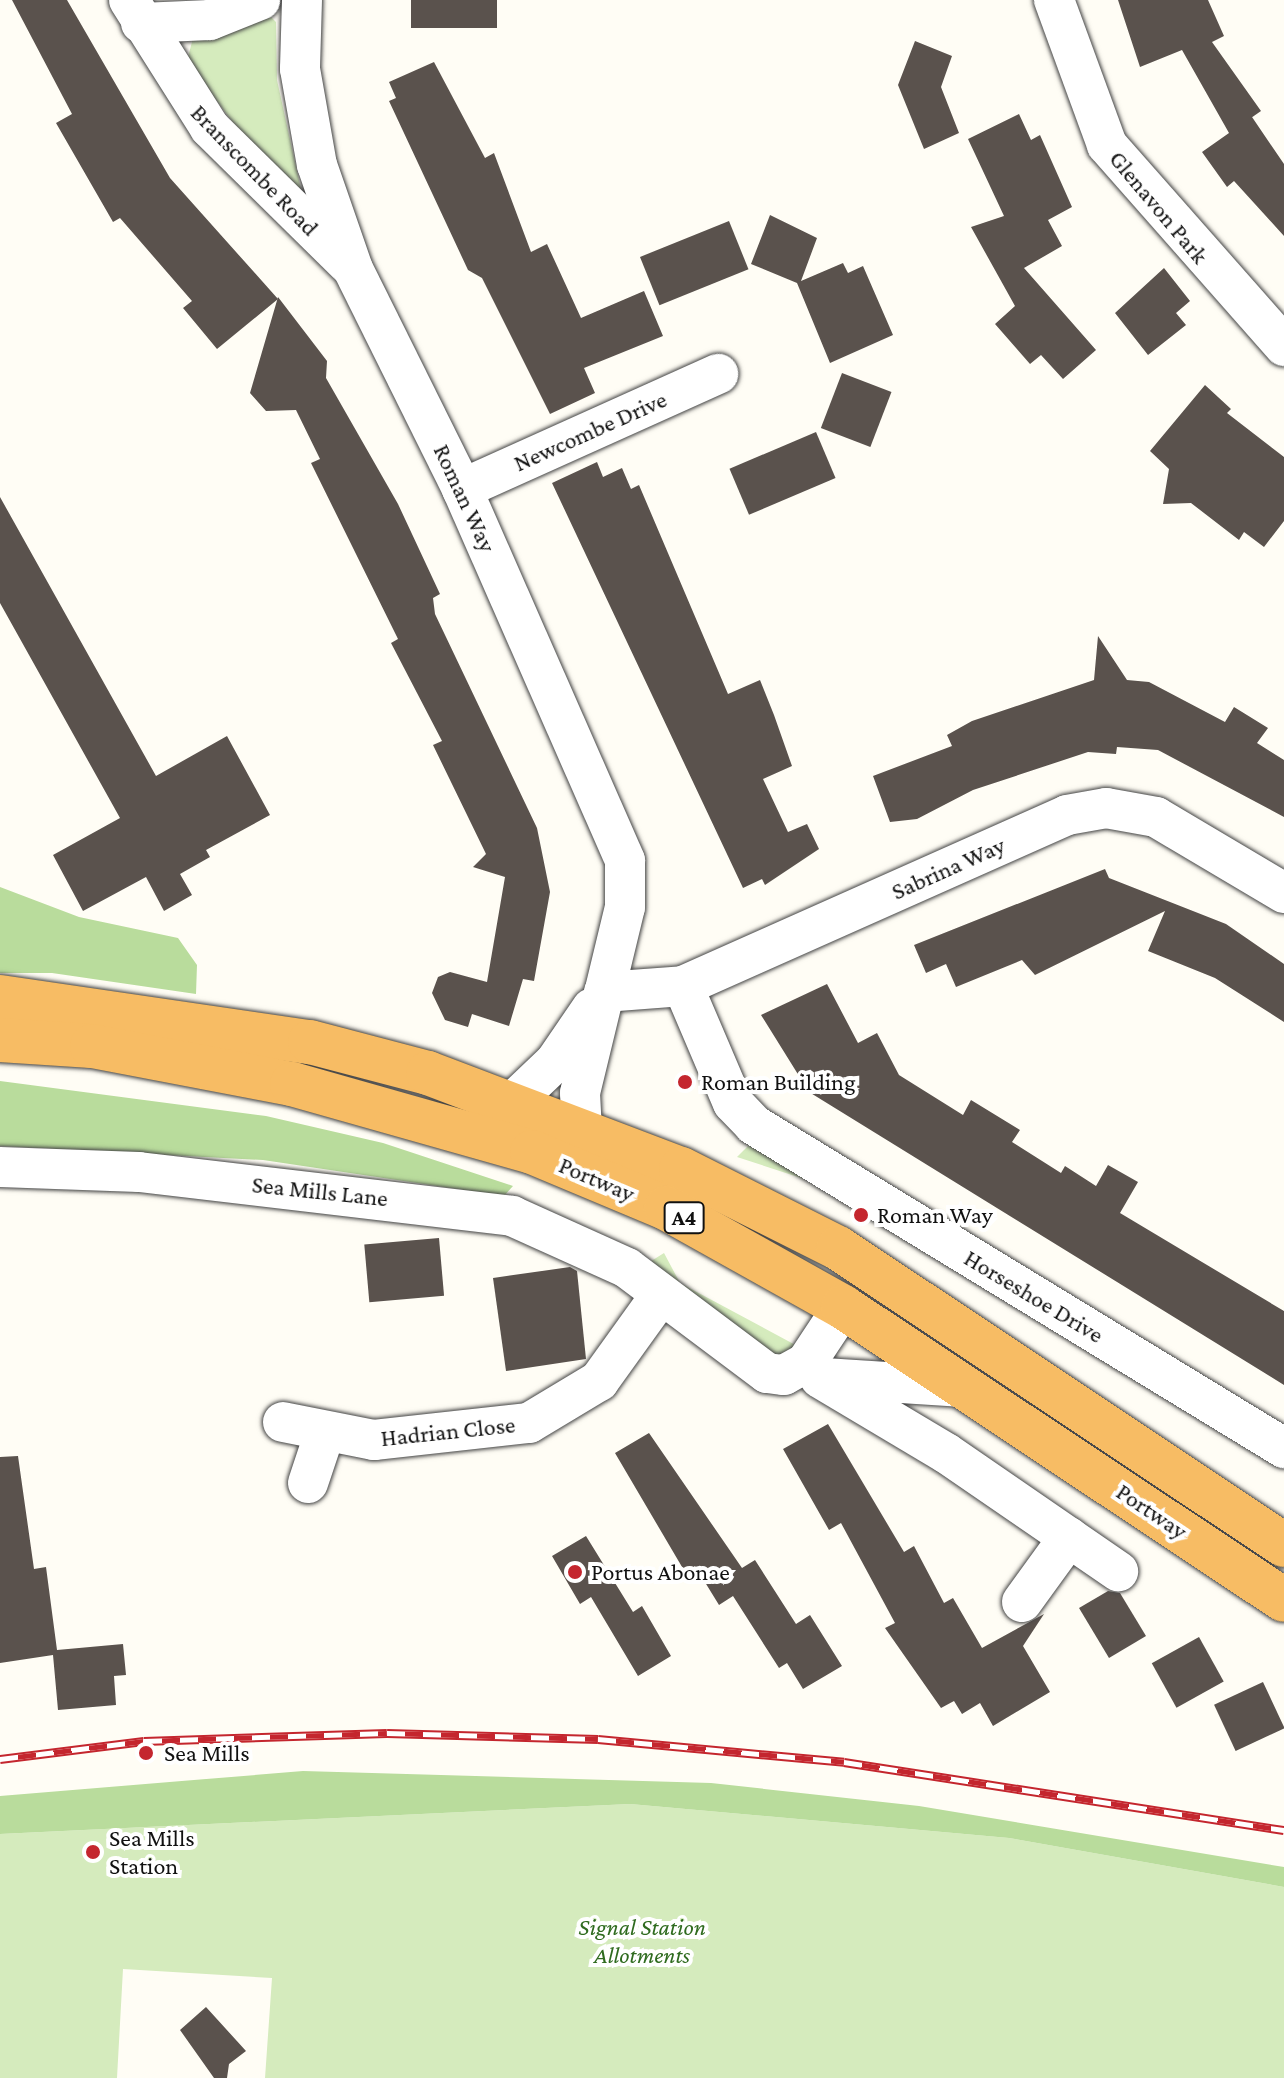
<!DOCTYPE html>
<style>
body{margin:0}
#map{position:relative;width:1284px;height:2078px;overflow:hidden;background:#fffdf5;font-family:"Crimson Pro",serif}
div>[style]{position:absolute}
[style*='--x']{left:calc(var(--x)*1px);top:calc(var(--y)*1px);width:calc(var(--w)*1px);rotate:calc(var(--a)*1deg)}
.green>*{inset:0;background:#d5ebbd}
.forest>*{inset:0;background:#b9dc9c}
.building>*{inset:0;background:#5a524d;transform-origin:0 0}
.roads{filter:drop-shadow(0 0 2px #444) drop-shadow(0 0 2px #444)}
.minor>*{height:40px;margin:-20px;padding:0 20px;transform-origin:20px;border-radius:20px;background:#fff}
.trunk>*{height:44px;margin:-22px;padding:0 22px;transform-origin:22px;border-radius:22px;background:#f7bc64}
.rail>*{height:9px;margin-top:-4.5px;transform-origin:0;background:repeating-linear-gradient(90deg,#fff 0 18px,#c4262e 0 36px);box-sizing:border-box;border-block:2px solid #c4262e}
.dots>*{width:22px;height:22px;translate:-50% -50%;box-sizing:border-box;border:4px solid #fff;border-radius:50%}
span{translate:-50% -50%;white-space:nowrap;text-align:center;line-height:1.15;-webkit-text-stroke:8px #fff;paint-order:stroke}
.shield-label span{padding:2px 6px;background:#fff;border:2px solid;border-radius:6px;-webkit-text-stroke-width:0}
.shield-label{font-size:22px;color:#111;font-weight:700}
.street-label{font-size:24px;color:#111}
.poi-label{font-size:24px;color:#111}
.left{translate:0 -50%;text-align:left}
.park-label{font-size:24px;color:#2f6b1f;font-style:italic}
</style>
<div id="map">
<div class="green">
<div style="clip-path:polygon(267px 13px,276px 22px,277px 80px,302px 194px,243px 136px,187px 61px,193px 38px)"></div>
<div style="clip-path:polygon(756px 1138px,835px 1189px,737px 1157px)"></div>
<div style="clip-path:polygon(664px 1253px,680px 1283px,801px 1348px,777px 1360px,648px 1263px)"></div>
<div style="clip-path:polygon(630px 1804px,1009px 1838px,1284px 1887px,1284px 2078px,265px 2078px,272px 1978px,123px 1969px,117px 2078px,0 2078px,0 1834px)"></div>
</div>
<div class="forest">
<div style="clip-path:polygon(0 887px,79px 917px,178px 938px,197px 965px,196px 994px,52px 973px,0 973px)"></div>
<div style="clip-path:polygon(0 1081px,266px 1116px,383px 1143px,513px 1186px,504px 1196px,263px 1160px,0 1146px)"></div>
<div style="clip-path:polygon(303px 1771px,711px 1783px,919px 1806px,1284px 1867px,1284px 1887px,1009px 1838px,630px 1804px,0 1834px,0 1796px)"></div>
</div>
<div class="building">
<div style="clip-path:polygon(12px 0,67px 0,170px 178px,278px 299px,217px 349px,183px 308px,192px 301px,120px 218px,113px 222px,56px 123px,72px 114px)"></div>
<div style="left:411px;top:0;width:86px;height:28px"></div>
<div style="clip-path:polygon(1118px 0,1208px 0,1224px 36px,1212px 42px,1261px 111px,1238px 127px,1252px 117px,1284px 164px,1284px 236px,1234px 181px,1227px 187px,1202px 152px,1229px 133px,1182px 50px,1140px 67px)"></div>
<div style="clip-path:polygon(915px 41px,952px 56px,941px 87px,959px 133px,924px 149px,898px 85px)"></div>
<div style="clip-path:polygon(434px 62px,485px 158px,494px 153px,531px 252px,547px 244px,581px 318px,644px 291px,663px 336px,584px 368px,595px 393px,550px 414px,482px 278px,468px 270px,389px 101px,396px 98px,389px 82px)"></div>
<div style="clip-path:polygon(1019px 114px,1031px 140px,1040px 135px,1072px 207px,1048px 220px,1062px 246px,1024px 268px,1096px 350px,1063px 379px,1041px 355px,1030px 364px,995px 324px,1015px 306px,971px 227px,1004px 216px,968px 139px)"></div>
<div style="clip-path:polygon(770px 215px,817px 238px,801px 281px,843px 263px,848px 273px,863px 266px,893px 335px,830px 363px,797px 283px,751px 264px)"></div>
<div style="left:729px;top:221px;width:52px;height:96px;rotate:68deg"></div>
<div style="clip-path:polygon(1164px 268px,1190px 301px,1176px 313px,1186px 325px,1148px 355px,1115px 313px)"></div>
<div style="clip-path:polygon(278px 297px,327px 361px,326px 378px,398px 504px,440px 594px,433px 598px,435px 614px,537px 828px,550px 892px,534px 981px,523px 979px,509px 1026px,472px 1014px,468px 1027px,445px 1020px,432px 993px,438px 977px,450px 972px,487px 982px,505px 877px,473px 867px,486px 854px,433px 745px,442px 741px,391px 643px,398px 639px,311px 463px,320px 459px,296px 410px,266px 411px,250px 393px)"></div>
<div style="left:842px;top:373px;width:53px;height:59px;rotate:21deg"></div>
<div style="clip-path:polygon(1205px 385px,1231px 409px,1227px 413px,1284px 457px,1284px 521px,1264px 547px,1244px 532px,1239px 540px,1191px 503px,1163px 504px,1169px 469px,1150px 451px)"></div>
<div style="left:816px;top:432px;width:50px;height:94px;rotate:67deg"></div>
<div style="clip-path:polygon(597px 462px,603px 477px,622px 468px,631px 489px,639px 485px,728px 694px,760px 680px,774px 715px,792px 766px,763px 779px,788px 832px,807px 824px,819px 849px,765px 885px,762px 879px,743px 888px,552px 483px)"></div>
<div style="clip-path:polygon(0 497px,156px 776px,227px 736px,270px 815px,206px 850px,210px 857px,180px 874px,192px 895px,164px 911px,146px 877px,83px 911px,53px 855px,120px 818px,0 603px)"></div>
<div style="clip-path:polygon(1098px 636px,1127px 680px,1149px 682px,1225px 722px,1234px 707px,1268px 728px,1257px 743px,1284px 760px,1284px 817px,1158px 750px,1117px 747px,1116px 754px,1088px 752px,973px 790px,917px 819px,890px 822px,873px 776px,952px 746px,947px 735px,972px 721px,1094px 680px)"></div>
<div style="clip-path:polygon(1105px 869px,1109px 878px,1226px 924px,1284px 964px,1284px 1022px,1215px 978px,1148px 951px,1165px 911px,1035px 975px,1022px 960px,956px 987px,946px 964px,926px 973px,914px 945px)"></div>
<div style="clip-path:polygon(827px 984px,858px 1043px,877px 1033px,899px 1075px,963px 1115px,971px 1100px,1020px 1130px,1012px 1142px,1061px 1173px,1065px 1166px,1096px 1186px,1108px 1165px,1138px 1182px,1120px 1213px,1284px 1311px,1284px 1385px,809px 1092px,761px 1015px)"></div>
<div style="left:439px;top:1238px;width:58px;height:75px;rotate:85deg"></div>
<div style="clip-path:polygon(570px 1267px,577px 1271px,586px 1359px,506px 1371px,493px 1278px)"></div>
<div style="clip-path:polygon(828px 1424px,904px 1552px,914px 1546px,944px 1603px,953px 1598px,982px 1648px,1044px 1614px,1023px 1646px,1050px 1692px,993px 1726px,980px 1703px,962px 1714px,954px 1701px,941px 1708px,885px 1628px,895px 1623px,841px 1523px,829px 1530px,783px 1449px)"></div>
<div style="clip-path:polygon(649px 1433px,742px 1568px,755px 1560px,796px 1624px,810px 1615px,842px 1666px,803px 1689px,787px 1663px,779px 1668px,733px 1596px,719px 1605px,695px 1566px,685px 1572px,615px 1453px)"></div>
<div style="clip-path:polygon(18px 1456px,34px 1569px,46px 1567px,57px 1650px,123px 1644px,126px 1675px,114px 1676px,116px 1705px,58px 1710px,53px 1655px,0 1663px,0 1457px)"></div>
<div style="clip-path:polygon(586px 1536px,633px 1612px,642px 1606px,671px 1656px,638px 1676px,591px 1597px,580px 1604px,552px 1556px)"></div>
<div style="clip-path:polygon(1108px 1591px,1120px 1593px,1146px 1636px,1109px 1658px,1079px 1608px)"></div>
<div style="left:1199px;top:1637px;width:51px;height:54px;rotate:61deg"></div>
<div style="left:1263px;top:1682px;width:51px;height:54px;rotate:65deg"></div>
<div style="clip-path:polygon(206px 2007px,246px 2051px,229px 2064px,227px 2078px,214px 2078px,180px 2030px)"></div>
</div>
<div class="roads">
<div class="minor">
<div style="--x:129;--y:0;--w:151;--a:57.7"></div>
<div style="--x:210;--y:128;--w:192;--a:44.6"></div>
<div style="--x:302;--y:0;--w:69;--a:91.7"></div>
<div style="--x:300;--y:69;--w:97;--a:80"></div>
<div style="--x:317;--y:165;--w:110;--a:70.9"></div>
<div style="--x:353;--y:269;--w:246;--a:63.6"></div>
<div style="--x:462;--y:489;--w:406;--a:66.3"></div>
<div style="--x:625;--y:861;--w:46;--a:90"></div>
<div style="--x:625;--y:907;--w:191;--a:103.6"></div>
<div style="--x:580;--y:1093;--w:35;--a:87"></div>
<div style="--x:1054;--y:0;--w:154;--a:69.9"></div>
<div style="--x:1107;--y:145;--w:268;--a:48.6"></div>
<div style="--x:141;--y:23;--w:69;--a:-2.5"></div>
<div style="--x:210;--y:20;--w:54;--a:-21.8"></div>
<div style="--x:462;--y:489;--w:281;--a:-24.2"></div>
<div style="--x:683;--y:986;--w:127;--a:66.9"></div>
<div style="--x:733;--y:1103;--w:30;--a:46"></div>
<div style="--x:754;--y:1125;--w:621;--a:31.36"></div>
<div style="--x:604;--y:992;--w:79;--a:-4.3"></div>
<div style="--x:683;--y:986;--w:420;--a:-24"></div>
<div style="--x:1067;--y:815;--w:40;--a:-10"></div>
<div style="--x:1106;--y:808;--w:51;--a:10.2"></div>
<div style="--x:1156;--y:817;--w:149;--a:30.7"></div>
<div style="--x:512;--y:1103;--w:59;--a:-43.6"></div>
<div style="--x:555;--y:1062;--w:65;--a:-55.6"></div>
<div style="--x:0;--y:1167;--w:139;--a:2.1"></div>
<div style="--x:139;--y:1172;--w:376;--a:6.7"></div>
<div style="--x:512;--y:1216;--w:126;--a:24.3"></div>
<div style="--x:627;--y:1268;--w:175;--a:36.9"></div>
<div style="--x:767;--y:1373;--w:17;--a:7"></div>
<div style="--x:784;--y:1375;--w:25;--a:-29"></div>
<div style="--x:806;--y:1363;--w:67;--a:-56.5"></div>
<div style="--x:820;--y:1378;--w:147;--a:30.8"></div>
<div style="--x:946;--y:1453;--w:209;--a:34.5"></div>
<div style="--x:824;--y:1378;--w:140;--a:3.7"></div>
<div style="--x:283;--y:1422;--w:93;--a:11.2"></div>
<div style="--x:374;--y:1440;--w:156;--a:-6.3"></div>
<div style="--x:529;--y:1423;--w:82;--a:-31"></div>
<div style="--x:599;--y:1381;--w:105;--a:-54.3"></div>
<div style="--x:308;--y:1483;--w:51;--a:-71.6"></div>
<div style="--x:1022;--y:1602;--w:80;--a:-54.1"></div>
</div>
<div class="trunk">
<div style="--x:0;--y:997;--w:313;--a:8.3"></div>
<div style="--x:310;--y:1042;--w:122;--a:14.7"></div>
<div style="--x:428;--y:1073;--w:271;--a:20.8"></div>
<div style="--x:681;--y:1169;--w:176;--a:26.7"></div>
<div style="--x:838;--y:1248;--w:536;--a:33.66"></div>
<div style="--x:0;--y:1040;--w:92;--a:3.7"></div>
<div style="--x:92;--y:1046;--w:204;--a:10.8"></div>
<div style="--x:292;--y:1084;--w:249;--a:15.8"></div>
<div style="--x:532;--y:1152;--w:145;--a:22.7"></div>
<div style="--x:666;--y:1208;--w:203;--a:29.2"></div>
<div style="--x:843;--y:1307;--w:529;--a:33.6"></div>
</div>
</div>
<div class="rail">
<div style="--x:0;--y:1759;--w:145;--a:-7.1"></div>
<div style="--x:144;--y:1741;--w:243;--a:-1.9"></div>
<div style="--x:387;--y:1733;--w:211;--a:1.6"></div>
<div style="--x:598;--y:1739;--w:247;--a:5.3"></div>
<div style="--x:844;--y:1762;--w:445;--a:8.8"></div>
</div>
<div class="dots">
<div style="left:685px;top:1082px;background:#c4262e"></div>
<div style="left:861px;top:1215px;background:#c4262e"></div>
<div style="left:575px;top:1572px;background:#c4262e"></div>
<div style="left:146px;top:1753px;background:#c4262e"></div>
<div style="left:93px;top:1852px;background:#c4262e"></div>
</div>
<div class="shield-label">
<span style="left:684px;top:1218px">A4</span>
</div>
<div class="street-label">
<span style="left:255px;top:170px;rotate:46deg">Branscombe Road</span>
<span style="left:1159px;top:207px;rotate:50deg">Glenavon Park</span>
<span style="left:590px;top:431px;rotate:-24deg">Newcombe Drive</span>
<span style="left:465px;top:498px;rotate:65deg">Roman Way</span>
<span style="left:948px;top:868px;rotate:-24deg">Sabrina Way</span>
<span style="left:597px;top:1179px;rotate:23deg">Portway</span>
<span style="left:320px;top:1191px;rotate:6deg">Sea Mills Lane</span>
<span style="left:1034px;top:1296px;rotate:31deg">Horseshoe Drive</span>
<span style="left:448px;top:1431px;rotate:-6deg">Hadrian Close</span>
<span style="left:1152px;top:1511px;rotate:34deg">Portway</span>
</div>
<div class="poi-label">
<span class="left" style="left:701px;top:1082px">Roman Building</span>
<span class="left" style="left:877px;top:1215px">Roman Way</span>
<span class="left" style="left:591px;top:1572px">Portus Abonae</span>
<span class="left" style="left:164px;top:1753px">Sea Mills</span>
<span class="left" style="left:109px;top:1852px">Sea Mills<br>Station</span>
</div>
<div class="park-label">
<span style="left:642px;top:1941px">Signal Station<br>Allotments</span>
</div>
</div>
